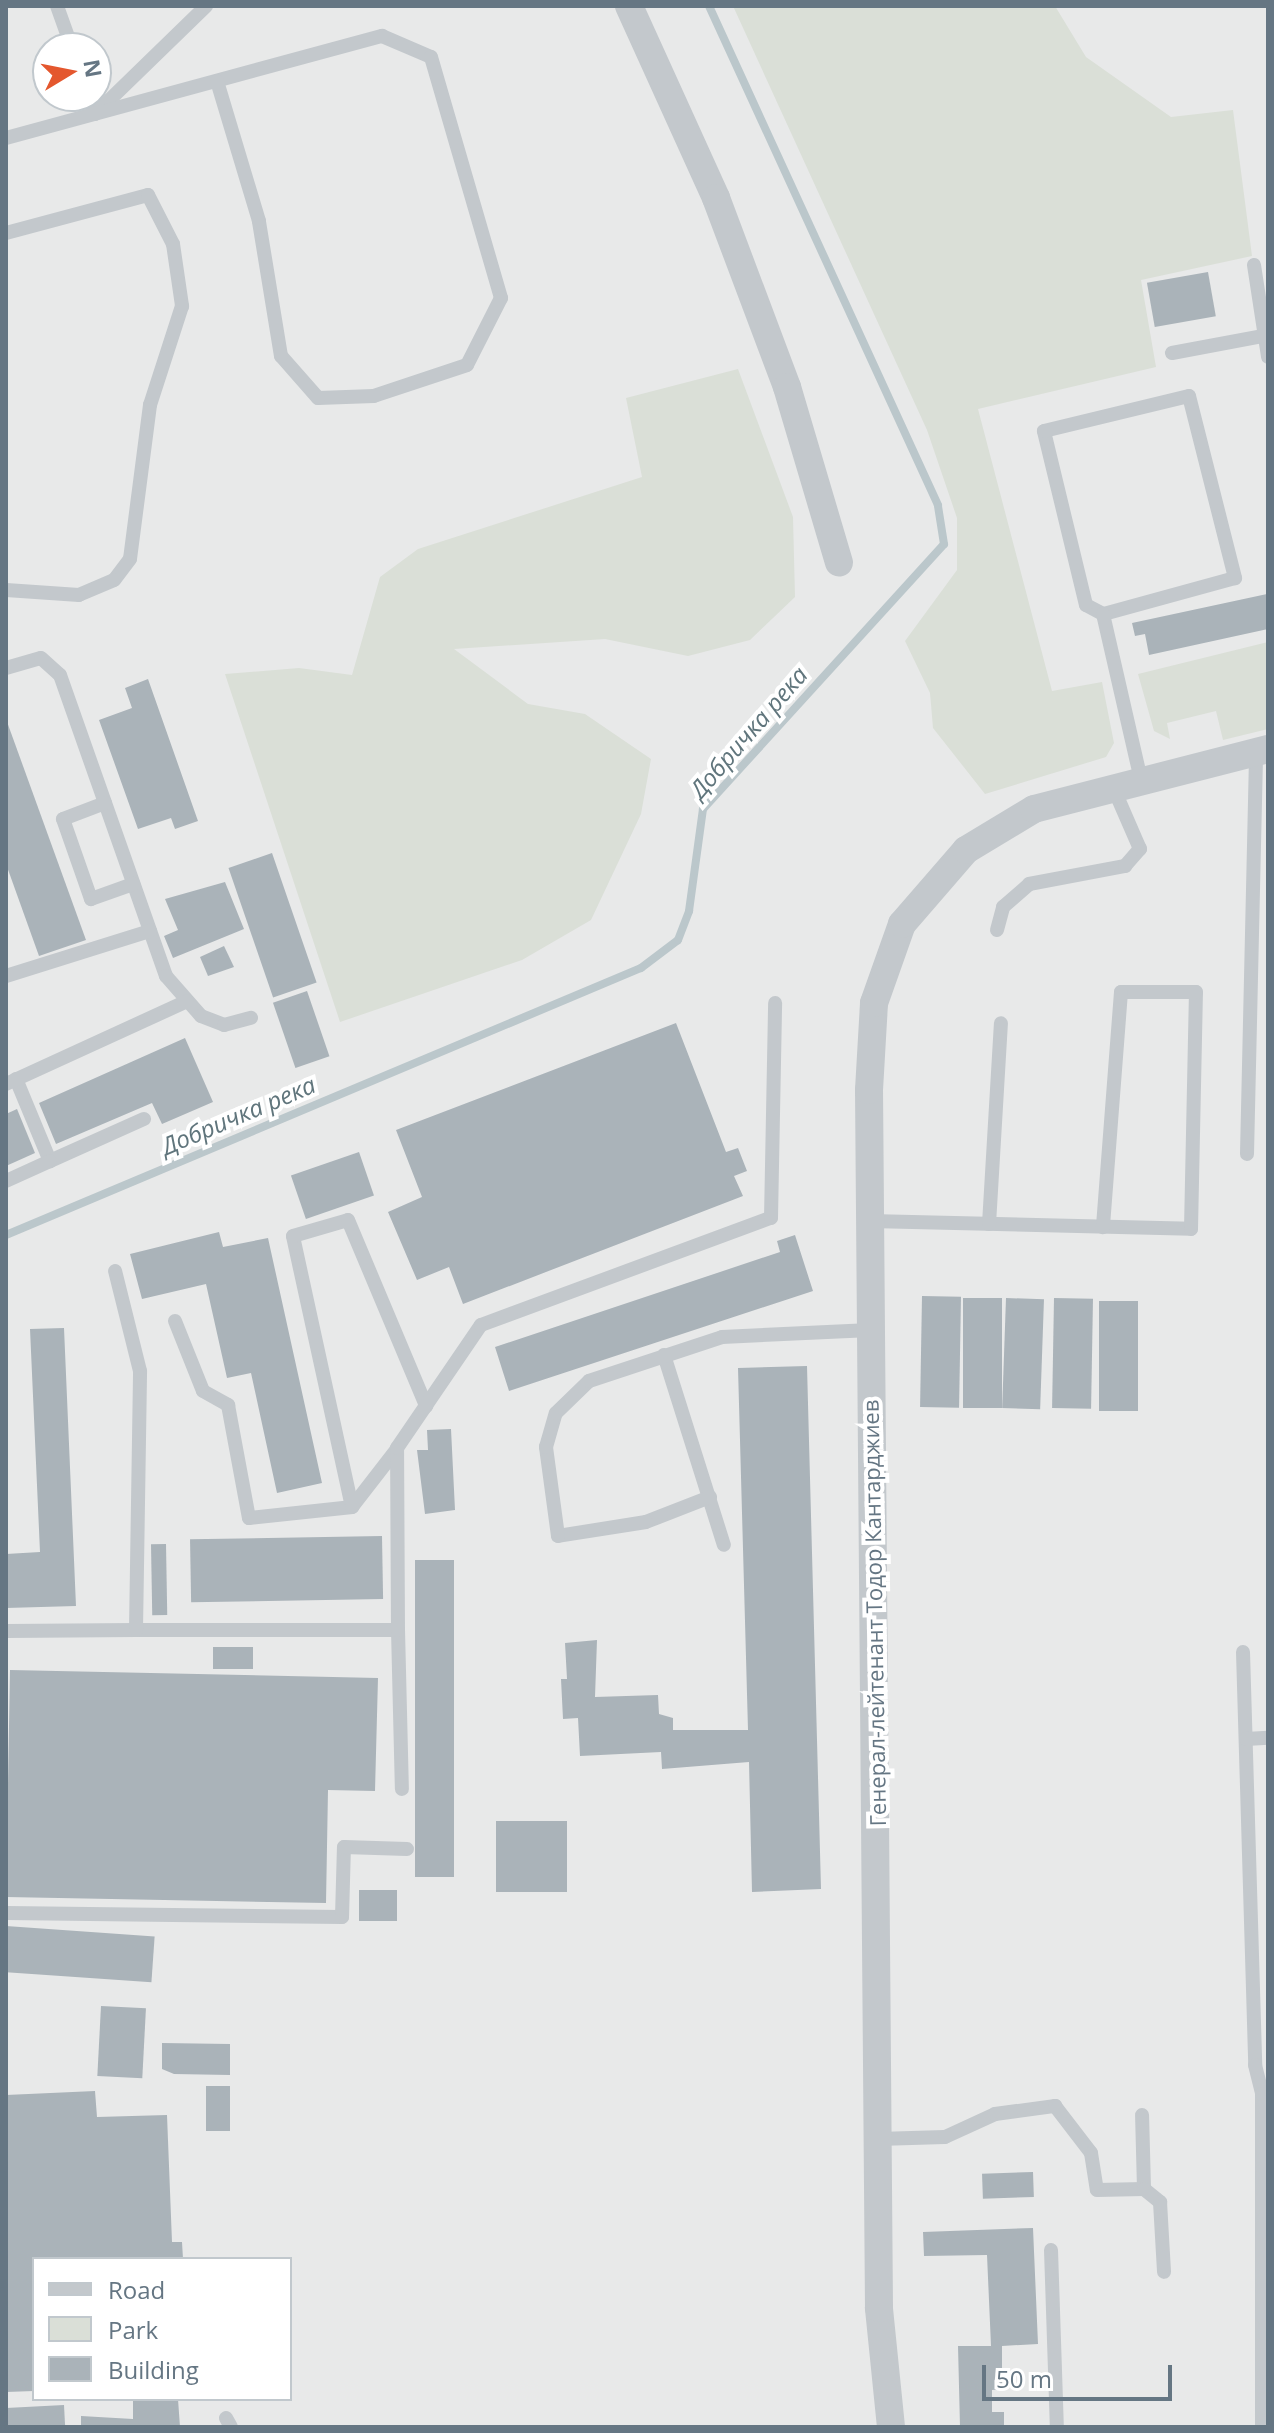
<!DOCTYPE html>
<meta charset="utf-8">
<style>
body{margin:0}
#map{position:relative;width:1274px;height:2433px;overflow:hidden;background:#fafaf8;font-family:"Open Sans",sans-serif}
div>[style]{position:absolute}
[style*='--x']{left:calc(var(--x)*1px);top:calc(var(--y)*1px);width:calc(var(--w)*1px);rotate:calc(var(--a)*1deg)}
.built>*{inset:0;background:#e8e9e9}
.green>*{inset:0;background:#dadfd7}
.stream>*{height:8px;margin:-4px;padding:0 4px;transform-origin:4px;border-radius:4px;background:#bbc7cb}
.building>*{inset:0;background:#aab3b9;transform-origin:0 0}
.service>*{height:14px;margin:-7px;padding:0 7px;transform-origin:7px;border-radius:7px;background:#c3c8cc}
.minor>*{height:28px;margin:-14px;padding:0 14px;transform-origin:14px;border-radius:14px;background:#c3c8cc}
span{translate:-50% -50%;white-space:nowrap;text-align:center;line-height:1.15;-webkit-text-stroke:8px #fff;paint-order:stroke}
.street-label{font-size:22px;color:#657683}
.water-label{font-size:24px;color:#60757c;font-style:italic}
.frame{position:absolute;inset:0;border:8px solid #657683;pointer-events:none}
.legend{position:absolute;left:32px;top:2257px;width:260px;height:144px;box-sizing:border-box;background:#fff;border:2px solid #c1c8cd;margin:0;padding:10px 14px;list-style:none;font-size:24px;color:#657683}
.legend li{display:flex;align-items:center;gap:16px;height:40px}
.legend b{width:40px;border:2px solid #c1c8cd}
.north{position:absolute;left:32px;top:32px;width:80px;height:80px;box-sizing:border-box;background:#fff;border:2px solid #c1c8cd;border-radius:50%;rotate:80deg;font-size:22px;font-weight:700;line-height:32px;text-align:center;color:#657683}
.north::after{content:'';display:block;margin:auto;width:28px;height:36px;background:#e4572e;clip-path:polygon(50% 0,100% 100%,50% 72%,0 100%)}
.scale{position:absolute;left:982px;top:2365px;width:190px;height:36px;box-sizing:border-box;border:4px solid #657683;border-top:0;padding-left:10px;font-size:24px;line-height:28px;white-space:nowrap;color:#657683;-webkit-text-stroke:6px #fff;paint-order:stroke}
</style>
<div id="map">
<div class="built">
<div style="clip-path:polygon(evenodd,6px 6px,1268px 6px,1268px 2427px,6px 2427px,6px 6px,48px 48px,96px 48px,96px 96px,48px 96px,48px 48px,6px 6px,34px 2259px,290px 2259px,290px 2399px,34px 2399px,34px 2259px)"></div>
</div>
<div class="green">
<div style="clip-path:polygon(733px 6px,1055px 6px,1086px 57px,1171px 117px,1233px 110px,1252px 256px,1141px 280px,1156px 367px,978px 409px,1052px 691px,1102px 682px,1114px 743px,1106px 757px,985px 794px,933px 728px,930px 693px,905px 641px,957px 570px,957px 518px,927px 430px)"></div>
<div style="clip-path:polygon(738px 369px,793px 517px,795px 597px,750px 640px,688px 656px,605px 639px,454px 649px,528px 704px,585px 714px,651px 759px,641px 814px,591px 920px,522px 960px,340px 1022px,225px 674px,299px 668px,352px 675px,380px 577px,418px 549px,642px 477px,626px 398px)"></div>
<div style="clip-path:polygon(1268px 642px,1268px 729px,1223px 740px,1216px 711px,1167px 723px,1170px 739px,1154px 731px,1138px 674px)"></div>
</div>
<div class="stream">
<div style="--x:6;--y:1235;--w:689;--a:-22.81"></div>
<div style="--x:641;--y:968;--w:46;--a:-37.1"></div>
<div style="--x:678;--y:940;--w:31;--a:-69"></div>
<div style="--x:689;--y:911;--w:103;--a:-82.2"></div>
<div style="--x:703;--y:809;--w:358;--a:-47.7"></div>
<div style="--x:944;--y:544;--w:39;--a:-99"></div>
<div style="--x:938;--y:505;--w:549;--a:-114.65"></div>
</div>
<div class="building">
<div style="left:1208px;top:272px;width:45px;height:62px;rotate:80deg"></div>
<div style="clip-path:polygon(1267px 594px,1268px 629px,1149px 655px,1145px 634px,1135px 636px,1132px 623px)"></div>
<div style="clip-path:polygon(148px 679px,198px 821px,175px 829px,171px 818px,138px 829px,99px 720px,132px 708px,125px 688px)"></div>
<div style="clip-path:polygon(6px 719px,86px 940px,39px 956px,6px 864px)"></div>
<div style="left:272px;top:853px;width:137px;height:46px;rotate:71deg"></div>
<div style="clip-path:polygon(225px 882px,244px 929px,173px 958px,164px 936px,178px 930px,165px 899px)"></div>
<div style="clip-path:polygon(224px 946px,234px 967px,208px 976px,200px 957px)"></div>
<div style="left:307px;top:991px;width:69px;height:36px;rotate:71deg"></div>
<div style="clip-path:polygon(676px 1023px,726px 1152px,738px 1148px,747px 1171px,734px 1176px,743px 1196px,463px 1304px,449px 1267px,417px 1280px,388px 1212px,422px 1197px,396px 1130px)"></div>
<div style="clip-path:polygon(185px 1038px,213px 1102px,162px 1124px,152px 1103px,56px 1144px,39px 1103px)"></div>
<div style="clip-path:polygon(17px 1109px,35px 1153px,6px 1166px,6px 1114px)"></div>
<div style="left:359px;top:1152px;width:46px;height:72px;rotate:71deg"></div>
<div style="clip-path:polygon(219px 1232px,223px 1247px,268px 1238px,322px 1483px,277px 1493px,251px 1373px,227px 1378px,206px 1284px,142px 1299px,130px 1254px)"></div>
<div style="clip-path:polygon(795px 1235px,813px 1291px,509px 1391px,495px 1347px,780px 1252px,777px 1241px)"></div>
<div style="left:922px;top:1296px;width:39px;height:111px;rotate:1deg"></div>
<div style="left:963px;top:1298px;width:39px;height:110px"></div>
<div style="left:1006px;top:1298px;width:38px;height:110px;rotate:2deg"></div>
<div style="left:1054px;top:1298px;width:39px;height:110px;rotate:1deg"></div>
<div style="left:1099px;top:1301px;width:39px;height:110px"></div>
<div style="clip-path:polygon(64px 1328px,76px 1606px,6px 1608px,6px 1554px,40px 1552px,30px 1329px)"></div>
<div style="clip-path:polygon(807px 1366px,821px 1889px,752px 1892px,749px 1762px,662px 1769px,661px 1752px,580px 1756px,578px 1718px,563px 1719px,561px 1679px,567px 1679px,565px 1643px,597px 1640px,595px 1697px,658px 1695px,659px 1714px,673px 1718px,673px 1730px,748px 1730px,738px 1368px)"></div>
<div style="clip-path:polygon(451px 1429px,455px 1510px,425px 1514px,417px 1450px,428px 1450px,427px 1430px)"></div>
<div style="left:382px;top:1536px;width:63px;height:192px;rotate:89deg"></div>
<div style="left:166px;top:1544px;width:71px;height:15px;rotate:89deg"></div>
<div style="left:415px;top:1560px;width:39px;height:317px"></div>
<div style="left:213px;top:1647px;width:40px;height:22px"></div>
<div style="clip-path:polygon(10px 1670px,378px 1678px,375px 1791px,328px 1790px,326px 1903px,6px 1897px)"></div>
<div style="left:567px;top:1821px;width:71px;height:71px;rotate:90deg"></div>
<div style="left:359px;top:1890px;width:38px;height:31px"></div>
<div style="left:6px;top:1926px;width:149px;height:46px;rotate:4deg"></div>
<div style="left:101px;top:2006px;width:45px;height:70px;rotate:3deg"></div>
<div style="clip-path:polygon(162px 2043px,230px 2044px,230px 2075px,174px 2074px,162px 2069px)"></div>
<div style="left:206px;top:2086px;width:24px;height:45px"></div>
<div style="clip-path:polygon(95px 2091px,97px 2117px,167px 2115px,172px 2242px,182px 2242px,183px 2259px,34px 2259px,34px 2391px,6px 2392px,6px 2095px)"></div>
<div style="left:1033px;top:2172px;width:25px;height:51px;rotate:88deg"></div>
<div style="clip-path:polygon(1033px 2228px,1038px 2344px,1002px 2346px,1002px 2389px,992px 2390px,992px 2412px,1004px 2412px,1004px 2427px,960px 2427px,958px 2346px,991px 2346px,987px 2255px,924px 2256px,923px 2232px)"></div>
<div style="clip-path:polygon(133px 2399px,178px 2399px,180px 2427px,81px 2427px,81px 2416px,133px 2419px)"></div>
<div style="left:64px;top:2405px;width:22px;height:58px;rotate:87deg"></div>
</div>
<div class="service">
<div style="--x:57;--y:6;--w:45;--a:70.3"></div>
<div style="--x:88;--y:96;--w:19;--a:69"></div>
<div style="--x:95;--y:114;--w:155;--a:-44.2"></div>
<div style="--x:6;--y:138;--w:390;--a:-15.2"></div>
<div style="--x:382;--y:36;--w:53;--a:23.2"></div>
<div style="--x:431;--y:57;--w:251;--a:73.8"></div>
<div style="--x:501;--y:298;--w:75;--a:116.9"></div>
<div style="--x:467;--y:365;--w:98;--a:161.6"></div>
<div style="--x:374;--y:396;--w:56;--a:178"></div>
<div style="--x:318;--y:398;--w:56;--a:-131.4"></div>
<div style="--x:281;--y:356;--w:137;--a:-99.3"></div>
<div style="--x:259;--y:221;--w:146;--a:-106.7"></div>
<div style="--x:6;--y:233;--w:147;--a:-15"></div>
<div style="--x:148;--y:195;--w:55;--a:63"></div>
<div style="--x:173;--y:244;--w:63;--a:81.7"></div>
<div style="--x:182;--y:306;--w:104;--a:107.9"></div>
<div style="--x:150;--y:405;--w:155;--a:97.4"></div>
<div style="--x:130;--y:559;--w:26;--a:127"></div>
<div style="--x:114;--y:580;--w:38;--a:157"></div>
<div style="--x:79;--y:595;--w:73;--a:-176.1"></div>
<div style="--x:1254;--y:265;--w:93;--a:81.3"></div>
<div style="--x:1172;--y:353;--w:93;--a:-10.6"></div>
<div style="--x:1103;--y:614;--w:19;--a:-152"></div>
<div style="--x:1086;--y:605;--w:179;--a:-103.6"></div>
<div style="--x:1044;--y:431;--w:149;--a:-13.6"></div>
<div style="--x:1189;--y:396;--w:188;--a:75.8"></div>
<div style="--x:1235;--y:578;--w:137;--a:164.7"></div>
<div style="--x:1103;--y:614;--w:170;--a:77.1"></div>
<div style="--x:6;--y:668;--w:36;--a:-16"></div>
<div style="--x:41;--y:658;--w:25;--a:42"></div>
<div style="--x:60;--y:675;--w:319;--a:70.6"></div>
<div style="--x:166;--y:976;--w:53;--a:48.8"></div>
<div style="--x:201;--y:1016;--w:25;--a:21"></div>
<div style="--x:224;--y:1025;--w:28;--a:-15"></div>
<div style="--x:105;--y:803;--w:45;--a:159.1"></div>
<div style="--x:63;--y:819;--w:85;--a:70.7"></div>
<div style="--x:91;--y:899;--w:45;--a:-19.7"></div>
<div style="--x:997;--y:930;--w:24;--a:-75"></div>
<div style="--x:1003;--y:907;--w:35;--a:-41"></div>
<div style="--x:1029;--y:884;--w:98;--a:-10.6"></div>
<div style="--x:1125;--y:866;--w:23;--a:-49"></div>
<div style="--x:1140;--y:849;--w:68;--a:-113.5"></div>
<div style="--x:6;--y:976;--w:151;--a:-17.4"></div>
<div style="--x:16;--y:1079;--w:89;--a:67.5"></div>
<div style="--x:50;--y:1161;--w:103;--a:-24.1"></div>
<div style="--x:6;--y:1084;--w:199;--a:-24.6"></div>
<div style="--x:1247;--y:1154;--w:402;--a:-88.7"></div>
<div style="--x:6;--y:1181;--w:48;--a:-24.4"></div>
<div style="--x:870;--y:1221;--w:321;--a:1.4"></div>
<div style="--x:1191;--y:1229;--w:237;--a:-88.8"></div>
<div style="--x:1196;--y:992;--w:75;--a:180"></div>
<div style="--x:1121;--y:992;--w:236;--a:94.4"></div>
<div style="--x:989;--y:1224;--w:201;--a:-86.6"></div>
<div style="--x:175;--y:1321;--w:75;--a:68.2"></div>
<div style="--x:203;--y:1391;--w:29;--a:29"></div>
<div style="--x:228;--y:1405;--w:115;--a:79.5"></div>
<div style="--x:249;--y:1518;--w:104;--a:-6.1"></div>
<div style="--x:352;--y:1507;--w:277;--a:-102.3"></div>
<div style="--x:293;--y:1236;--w:57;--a:-16.2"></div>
<div style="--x:348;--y:1220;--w:202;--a:67.2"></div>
<div style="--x:664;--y:1355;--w:199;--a:72.5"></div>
<div style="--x:710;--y:1497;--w:69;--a:158.7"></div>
<div style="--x:646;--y:1522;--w:89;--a:171"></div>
<div style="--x:558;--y:1536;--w:90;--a:-97.7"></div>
<div style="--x:546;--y:1447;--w:35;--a:-74"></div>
<div style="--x:556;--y:1413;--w:46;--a:-44.1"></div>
<div style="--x:589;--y:1381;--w:140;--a:-18.3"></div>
<div style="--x:722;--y:1337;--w:149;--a:-2.7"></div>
<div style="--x:352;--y:1507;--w:73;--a:-52.2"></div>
<div style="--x:136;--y:1630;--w:262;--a:0"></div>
<div style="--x:398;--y:1630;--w:159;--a:88.6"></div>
<div style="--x:398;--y:1630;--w:182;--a:-90.3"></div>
<div style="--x:397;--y:1448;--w:149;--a:-55.7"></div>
<div style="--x:481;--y:1325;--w:309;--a:-20.3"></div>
<div style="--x:771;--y:1218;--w:215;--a:-88.9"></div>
<div style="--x:6;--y:1631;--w:130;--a:-0.4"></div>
<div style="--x:136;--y:1630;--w:259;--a:-89.1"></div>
<div style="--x:140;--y:1371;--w:103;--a:-104"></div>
<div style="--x:1243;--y:1652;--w:413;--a:88.3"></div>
<div style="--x:1255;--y:2065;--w:30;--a:76"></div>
<div style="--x:1246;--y:1739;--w:22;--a:-3"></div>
<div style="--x:6;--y:1913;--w:336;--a:0.7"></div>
<div style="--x:342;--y:1917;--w:70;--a:-88.4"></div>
<div style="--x:344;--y:1847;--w:63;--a:1.8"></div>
<div style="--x:878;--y:2139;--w:67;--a:-1.7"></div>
<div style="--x:945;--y:2137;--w:55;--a:-24.7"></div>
<div style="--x:995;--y:2114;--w:61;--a:-7.6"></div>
<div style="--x:1055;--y:2106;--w:59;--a:52.5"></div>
<div style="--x:1091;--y:2153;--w:37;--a:81"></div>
<div style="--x:1097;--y:2190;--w:47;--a:-1.2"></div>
<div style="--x:1144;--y:2189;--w:74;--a:-91.5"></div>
<div style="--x:1144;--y:2189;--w:21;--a:39"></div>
<div style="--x:1160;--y:2202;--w:70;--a:86.7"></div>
<div style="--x:1051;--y:2250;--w:177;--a:88.1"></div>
<div style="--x:226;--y:2418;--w:10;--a:61"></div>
<div style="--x:1262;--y:2427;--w:333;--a:-90"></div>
<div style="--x:1262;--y:2094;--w:6;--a:0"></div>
</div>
<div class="minor">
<div style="--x:629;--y:6;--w:211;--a:65.6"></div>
<div style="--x:716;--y:198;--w:202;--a:69.4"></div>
<div style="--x:787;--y:387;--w:183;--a:73.5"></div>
<div style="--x:891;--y:2427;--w:120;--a:-95.8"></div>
<div style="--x:879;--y:2308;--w:1218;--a:-90.47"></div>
<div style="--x:869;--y:1090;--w:87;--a:-86.7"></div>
<div style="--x:874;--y:1003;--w:84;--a:-70.5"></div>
<div style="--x:902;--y:924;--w:98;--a:-49.1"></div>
<div style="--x:966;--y:850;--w:79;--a:-31.1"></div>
<div style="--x:1034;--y:809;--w:242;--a:-14.4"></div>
</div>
<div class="street-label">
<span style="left:874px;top:1613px;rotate:-91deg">Генерал-лейтенант Тодор Кантарджиев</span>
</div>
<div class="water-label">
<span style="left:748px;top:732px;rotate:-49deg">Добричка река</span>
<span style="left:238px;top:1115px;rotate:-23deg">Добричка река</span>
</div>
<div class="frame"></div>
<ul class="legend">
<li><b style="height:10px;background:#c3c8cc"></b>Road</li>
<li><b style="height:22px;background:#dadfd7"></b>Park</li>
<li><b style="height:22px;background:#aab3b9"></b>Building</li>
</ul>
<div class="north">N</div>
<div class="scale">50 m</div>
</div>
